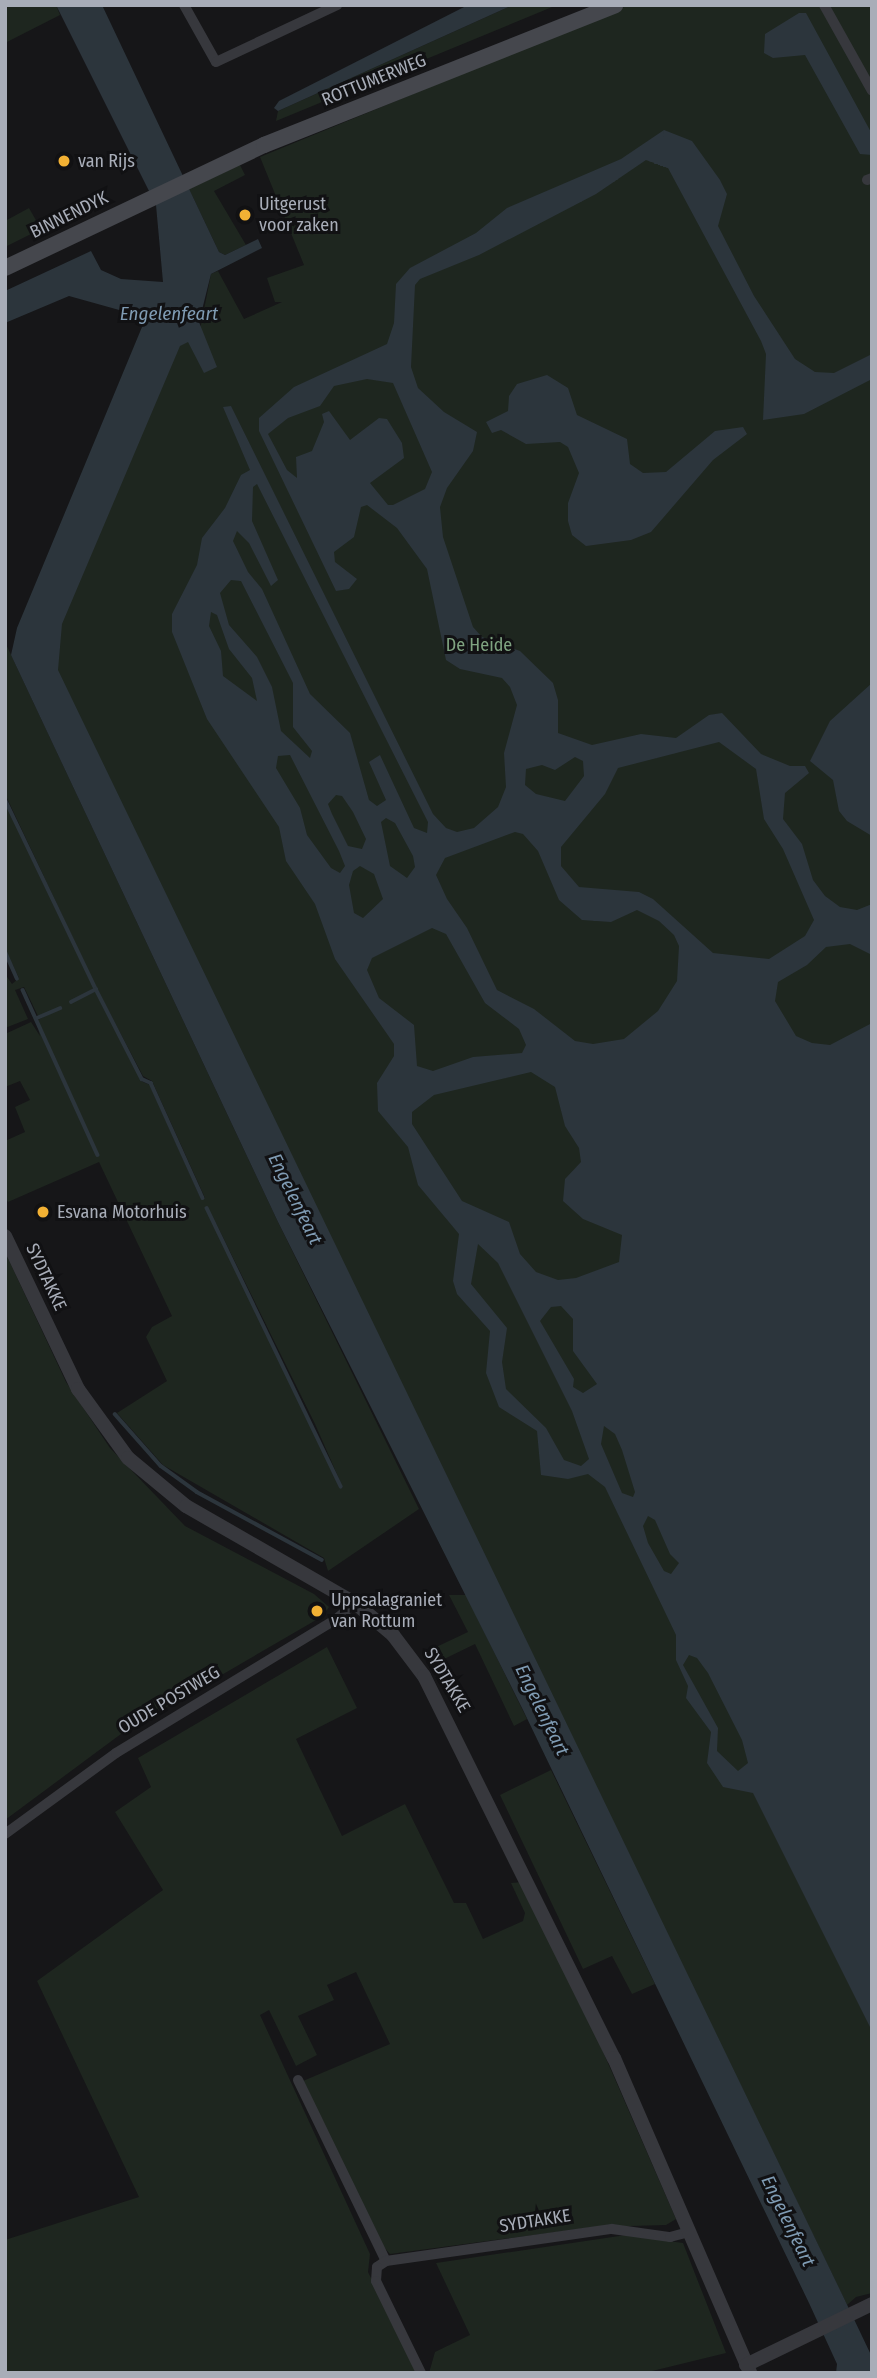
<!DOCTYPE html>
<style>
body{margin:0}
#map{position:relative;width:877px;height:2378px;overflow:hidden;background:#161618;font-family:"Fira Sans Condensed",sans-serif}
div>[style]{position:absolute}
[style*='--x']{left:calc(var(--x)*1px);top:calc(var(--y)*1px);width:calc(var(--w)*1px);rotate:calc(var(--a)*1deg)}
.green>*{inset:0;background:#1e261f}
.water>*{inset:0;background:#2c353c}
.stream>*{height:3.5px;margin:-1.75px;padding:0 1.75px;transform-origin:1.75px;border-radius:1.75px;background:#2c353c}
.minor>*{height:10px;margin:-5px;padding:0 5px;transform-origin:5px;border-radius:5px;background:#37383d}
.tertiary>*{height:14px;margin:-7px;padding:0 7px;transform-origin:7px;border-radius:7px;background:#37383d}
.secondary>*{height:16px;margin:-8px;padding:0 8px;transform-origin:8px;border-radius:8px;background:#45474d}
.dots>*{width:19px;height:19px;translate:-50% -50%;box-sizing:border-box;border:4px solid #111113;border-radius:50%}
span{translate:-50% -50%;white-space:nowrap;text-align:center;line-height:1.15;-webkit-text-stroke:6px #111113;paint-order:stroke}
.street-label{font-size:18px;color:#a8adb8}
.poi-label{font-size:18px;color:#a8adb8}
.left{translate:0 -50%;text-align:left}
.park-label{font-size:18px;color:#7fa381}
.water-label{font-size:19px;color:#7f9bb3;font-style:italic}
.frame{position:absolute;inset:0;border:7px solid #a8adb8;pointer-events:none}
</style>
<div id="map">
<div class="green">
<div style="clip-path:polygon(5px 5px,56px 5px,60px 15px,5px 43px)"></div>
<div style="clip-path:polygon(513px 5px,557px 5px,276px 121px,278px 111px)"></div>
<div style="clip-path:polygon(629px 5px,872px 5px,872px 2293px,856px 2297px,847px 2305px,55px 669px,58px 623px,177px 340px,200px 330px,211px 274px,218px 271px,244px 319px,282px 302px,275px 302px,267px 278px,304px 265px,260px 157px)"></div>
<div style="clip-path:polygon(240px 165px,245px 175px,214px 191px,246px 245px,225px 255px,219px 252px,189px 189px)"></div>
<div style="clip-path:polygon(29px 208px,41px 229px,5px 247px,5px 221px)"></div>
<div style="clip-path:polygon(evenodd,5px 642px,278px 1222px,419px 1509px,328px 1571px,324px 1558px,163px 1465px,117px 1413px,167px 1381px,146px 1337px,152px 1327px,172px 1316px,99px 1162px,8px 1202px,5px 1197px,5px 1141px,25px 1132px,15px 1107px,30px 1100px,20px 1081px,5px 1087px,5px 1034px,31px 1022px,40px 1036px,36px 1021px,61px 1008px,38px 1016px,24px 987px,15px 990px,28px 1019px,5px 1028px,5px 974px,12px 984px,19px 978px,5px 949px,5px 802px,94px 988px,70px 1003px,96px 991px,141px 1081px,150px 1085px,201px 1199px,205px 1198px,152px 1081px,143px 1076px,97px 989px,5px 794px,5px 642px,208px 1207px,315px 1424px,343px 1488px,339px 1486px,208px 1207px)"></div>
<div style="clip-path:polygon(5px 1252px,66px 1382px,110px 1448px,185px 1526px,314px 1594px,329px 1607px,323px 1616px,125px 1731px,5px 1820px)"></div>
<div style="clip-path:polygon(449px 1595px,466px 1595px,527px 1719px,514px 1726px,475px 1644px,438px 1662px,432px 1649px,468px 1632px)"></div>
<div style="clip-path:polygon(327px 1647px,357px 1708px,296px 1739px,342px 1836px,405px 1804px,454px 1903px,466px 1903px,483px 1939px,523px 1921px,525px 1913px,511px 1883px,523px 1882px,580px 1999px,676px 2219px,666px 2225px,594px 2227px,390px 2254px,382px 2245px,303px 2081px,390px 2044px,356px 1972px,327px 1985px,334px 2000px,298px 2016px,317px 2055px,296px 2066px,269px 2010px,260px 2015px,370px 2254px,368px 2272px,418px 2373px,5px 2373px,5px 2240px,139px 2197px,37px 1981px,163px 1890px,115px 1812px,151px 1787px,138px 1758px)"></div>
<div style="clip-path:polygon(551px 1770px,655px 1984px,632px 1994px,612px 1956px,583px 1969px,500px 1795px)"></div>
<div style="clip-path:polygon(626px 2235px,683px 2243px,726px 2353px,644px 2373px,429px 2373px,435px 2352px,470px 2335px,436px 2263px)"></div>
</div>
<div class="water">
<div style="clip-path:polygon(56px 5px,102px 5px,219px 252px,225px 255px,258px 239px,262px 248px,211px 274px,199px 322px,217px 367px,204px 373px,188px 342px,180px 346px,62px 624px,58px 670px,841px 2292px,872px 2357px,872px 2373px,836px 2373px,837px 2364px,809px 2303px,523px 1710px,278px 1222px,11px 655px,17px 628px,142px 327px,130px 313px,69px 296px,5px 323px,5px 291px,91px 251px,101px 270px,121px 279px,163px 282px,156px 205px)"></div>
<div style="clip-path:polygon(468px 5px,513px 5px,278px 111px,274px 108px,279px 101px)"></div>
<div style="clip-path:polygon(799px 13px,806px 13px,872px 134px,872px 155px,860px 154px,805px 55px,773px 58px,764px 53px,765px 34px)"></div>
<div style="clip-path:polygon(evenodd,664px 130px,692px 141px,720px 180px,727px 194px,718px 226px,754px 296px,795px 359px,815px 372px,834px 373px,872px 354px,872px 379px,804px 414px,763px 420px,766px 354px,761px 341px,668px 168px,646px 160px,596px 194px,479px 255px,420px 279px,415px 285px,411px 367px,418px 388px,444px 412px,477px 432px,473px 451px,447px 488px,440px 507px,443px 537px,473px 627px,482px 637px,520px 651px,553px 683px,558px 700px,558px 733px,592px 745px,641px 734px,676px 738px,709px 715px,722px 713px,761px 754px,790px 766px,805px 766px,809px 773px,785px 793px,783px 819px,802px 844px,813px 880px,825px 896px,840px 907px,857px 910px,872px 904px,872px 955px,850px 944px,826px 947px,807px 965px,778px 982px,775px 1001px,796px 1036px,812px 1043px,830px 1045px,872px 1023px,872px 2031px,753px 1793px,723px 1787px,707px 1763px,711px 1732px,686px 1698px,688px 1686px,676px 1660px,676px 1635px,605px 1487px,588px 1474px,568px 1479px,541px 1475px,537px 1431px,499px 1407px,486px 1373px,490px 1331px,457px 1294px,453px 1281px,459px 1234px,418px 1185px,408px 1147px,378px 1111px,377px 1083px,394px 1056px,394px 1044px,335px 959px,315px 904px,286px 861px,279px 827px,207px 719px,172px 632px,172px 614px,197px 565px,202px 538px,225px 508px,241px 475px,250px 470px,223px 407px,231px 406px,433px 814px,446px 828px,457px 832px,474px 828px,498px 807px,506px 787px,504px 753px,517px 705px,510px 687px,502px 678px,460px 669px,446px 660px,427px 569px,397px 528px,367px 505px,361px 507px,354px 537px,334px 552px,335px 562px,357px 579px,349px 589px,336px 591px,259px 431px,259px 418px,294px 387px,387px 344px,394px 323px,396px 284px,410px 268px,476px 233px,507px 208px,621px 159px,664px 130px,367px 379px,393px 383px,432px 472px,425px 489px,393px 505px,388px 505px,370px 483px,404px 458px,402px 443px,387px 419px,379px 418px,350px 440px,329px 411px,322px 414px,324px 422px,312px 451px,296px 457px,297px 478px,287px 470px,268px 434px,288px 418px,320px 406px,334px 386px,367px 379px,664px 130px,257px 484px,428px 822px,427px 833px,414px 828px,380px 755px,369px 762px,386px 800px,377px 806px,369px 800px,350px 733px,310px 694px,262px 589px,248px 572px,233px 541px,237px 531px,249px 543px,271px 586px,278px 580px,252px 521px,253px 487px,257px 484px,664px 130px,231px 580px,241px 581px,293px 683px,293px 727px,312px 751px,310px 758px,281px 731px,272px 687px,257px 657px,229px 625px,220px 593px,231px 580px,664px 130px,211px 612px,217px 615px,229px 649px,252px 678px,257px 701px,223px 676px,221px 651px,209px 626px,211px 612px,664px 130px,719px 742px,756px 769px,764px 819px,783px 849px,814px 920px,805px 936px,769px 959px,713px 953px,653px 899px,639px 892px,579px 887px,561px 866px,561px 847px,605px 794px,618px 768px,719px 742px,664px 130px,290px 755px,339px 851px,345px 866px,340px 873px,331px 868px,307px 835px,300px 808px,276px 768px,278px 756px,290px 755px,664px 130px,575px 757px,583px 761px,584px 776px,565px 801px,536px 794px,525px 785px,526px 769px,542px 765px,555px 770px,575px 757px,664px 130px,336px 795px,342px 796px,353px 812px,366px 839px,362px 849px,348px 846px,332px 814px,328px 804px,336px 795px,664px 130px,386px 818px,395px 823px,413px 856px,415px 867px,407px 878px,390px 866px,381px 822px,386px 818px,664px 130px,515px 832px,523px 834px,538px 851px,559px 900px,582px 920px,611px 922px,637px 910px,659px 921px,674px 935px,679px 946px,677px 981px,658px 1011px,624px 1039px,593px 1044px,575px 1041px,534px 1009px,497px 990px,467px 928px,447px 899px,436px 875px,445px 858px,515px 832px,664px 130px,360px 866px,374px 874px,383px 899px,363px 918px,354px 913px,349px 885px,353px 871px,360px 866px,664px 130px,432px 928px,446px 934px,485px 1003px,519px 1029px,526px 1045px,522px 1053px,473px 1057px,433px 1071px,417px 1066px,414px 1025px,379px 998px,367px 970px,372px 958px,432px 928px,664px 130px,531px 1072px,555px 1087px,565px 1126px,579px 1148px,581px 1162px,565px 1179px,563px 1201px,583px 1219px,622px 1235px,619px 1262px,576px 1278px,558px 1280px,536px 1272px,520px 1254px,509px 1222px,462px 1201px,412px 1124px,412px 1112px,434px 1095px,531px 1072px,664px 130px,478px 1244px,498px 1263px,572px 1411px,589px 1459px,581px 1466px,564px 1460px,546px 1428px,506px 1389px,502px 1362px,507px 1328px,471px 1284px,478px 1244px,664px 130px,561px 1306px,573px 1319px,573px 1351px,597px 1384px,583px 1393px,573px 1387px,574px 1379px,540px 1321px,551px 1307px,561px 1306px,664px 130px,604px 1426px,615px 1434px,622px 1450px,635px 1492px,633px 1497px,622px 1493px,601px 1444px,604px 1426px,664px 130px,648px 1516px,655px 1520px,670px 1554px,679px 1563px,671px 1574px,664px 1571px,648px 1543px,643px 1526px,648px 1516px,664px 130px,689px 1655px,697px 1658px,708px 1673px,742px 1740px,748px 1763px,738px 1771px,717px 1751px,718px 1728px,683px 1665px,689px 1655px)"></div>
<div style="clip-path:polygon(547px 375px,568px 388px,577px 415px,627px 439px,630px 464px,643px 473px,666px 472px,715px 431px,743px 427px,747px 434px,713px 460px,651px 532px,631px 540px,586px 546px,572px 535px,568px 521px,568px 503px,579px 473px,568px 447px,560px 442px,526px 444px,501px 430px,492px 433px,486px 422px,508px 411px,509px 396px,517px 384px)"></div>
<div style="clip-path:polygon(872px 683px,872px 836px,847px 821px,839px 811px,833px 780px,810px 761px,830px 721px)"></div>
</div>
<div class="stream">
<div style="--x:5;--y:799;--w:211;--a:64.4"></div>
<div style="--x:96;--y:989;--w:101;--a:62.9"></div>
<div style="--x:142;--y:1079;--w:10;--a:24"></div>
<div style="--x:151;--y:1083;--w:126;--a:65.7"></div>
<div style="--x:5;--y:951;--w:30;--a:66"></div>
<div style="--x:23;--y:990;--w:181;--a:65.6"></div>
<div style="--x:71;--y:1002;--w:28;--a:-27"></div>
<div style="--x:37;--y:1018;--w:25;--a:-23"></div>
<div style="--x:207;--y:1208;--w:309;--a:64.3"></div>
<div style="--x:115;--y:1414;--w:69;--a:48.5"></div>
<div style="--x:161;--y:1466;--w:44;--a:35.8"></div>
<div style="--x:197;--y:1492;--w:142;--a:28.5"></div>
</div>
<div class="minor">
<div style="--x:184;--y:5;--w:65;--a:60.7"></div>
<div style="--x:216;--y:62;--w:134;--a:-25.2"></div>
<div style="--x:824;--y:5;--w:98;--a:60.8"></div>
<div style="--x:867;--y:180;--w:5;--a:-22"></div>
<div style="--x:5;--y:1834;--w:137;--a:-36.1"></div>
<div style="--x:116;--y:1753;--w:256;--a:-31.3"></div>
<div style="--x:335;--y:1620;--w:26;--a:-40"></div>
<div style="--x:298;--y:2080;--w:201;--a:64.1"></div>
<div style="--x:386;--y:2261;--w:228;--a:-8.1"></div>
<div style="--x:612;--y:2229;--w:59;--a:7.9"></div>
<div style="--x:670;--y:2237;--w:20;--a:-15"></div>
<div style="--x:386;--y:2261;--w:11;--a:146"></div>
<div style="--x:377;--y:2267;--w:14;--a:94"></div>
<div style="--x:376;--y:2281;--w:102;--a:63.9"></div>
</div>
<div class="tertiary">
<div style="--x:5;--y:1236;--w:170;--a:64.5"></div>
<div style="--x:78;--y:1389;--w:85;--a:54.1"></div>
<div style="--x:128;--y:1458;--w:75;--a:39.6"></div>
<div style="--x:186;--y:1506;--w:195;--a:29.9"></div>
<div style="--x:355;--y:1603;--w:50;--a:40.1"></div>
<div style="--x:393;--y:1635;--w:51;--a:52.9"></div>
<div style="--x:424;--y:1676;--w:427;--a:63.6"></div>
<div style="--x:614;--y:2058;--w:343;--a:66.6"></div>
<div style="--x:746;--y:2365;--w:140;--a:-25.8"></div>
</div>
<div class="secondary">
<div style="--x:5;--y:268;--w:287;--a:-25.4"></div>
<div style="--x:264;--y:145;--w:378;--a:-21.7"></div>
</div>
<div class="dots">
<div style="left:64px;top:161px;background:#f2b134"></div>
<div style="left:245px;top:215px;background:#f2b134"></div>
<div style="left:43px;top:1212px;background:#f2b134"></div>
<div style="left:317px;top:1611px;background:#f2b134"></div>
</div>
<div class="street-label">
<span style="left:374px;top:80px;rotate:-22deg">ROTTUMERWEG</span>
<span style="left:69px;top:215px;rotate:-26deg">BINNENDYK</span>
<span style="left:46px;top:1277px;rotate:65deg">SYDTAKKE</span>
<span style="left:447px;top:1680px;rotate:59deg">SYDTAKKE</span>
<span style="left:169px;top:1700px;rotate:-31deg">OUDE POSTWEG</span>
<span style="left:535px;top:2221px;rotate:-9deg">SYDTAKKE</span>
</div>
<div class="poi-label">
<span class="left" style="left:78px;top:161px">van Rijs</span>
<span class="left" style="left:259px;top:215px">Uitgerust<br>voor zaken</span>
<span class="left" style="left:57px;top:1212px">Esvana Motorhuis</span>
<span class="left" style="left:331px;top:1611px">Uppsalagraniet<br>van Rottum</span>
</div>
<div class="park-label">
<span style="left:479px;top:645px">De Heide</span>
</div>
<div class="water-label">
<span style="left:169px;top:314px">Engelenfeart</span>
<span style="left:295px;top:1199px;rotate:64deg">Engelenfeart</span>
<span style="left:542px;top:1710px;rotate:64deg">Engelenfeart</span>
<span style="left:788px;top:2221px;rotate:64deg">Engelenfeart</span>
</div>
<div class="frame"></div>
</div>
